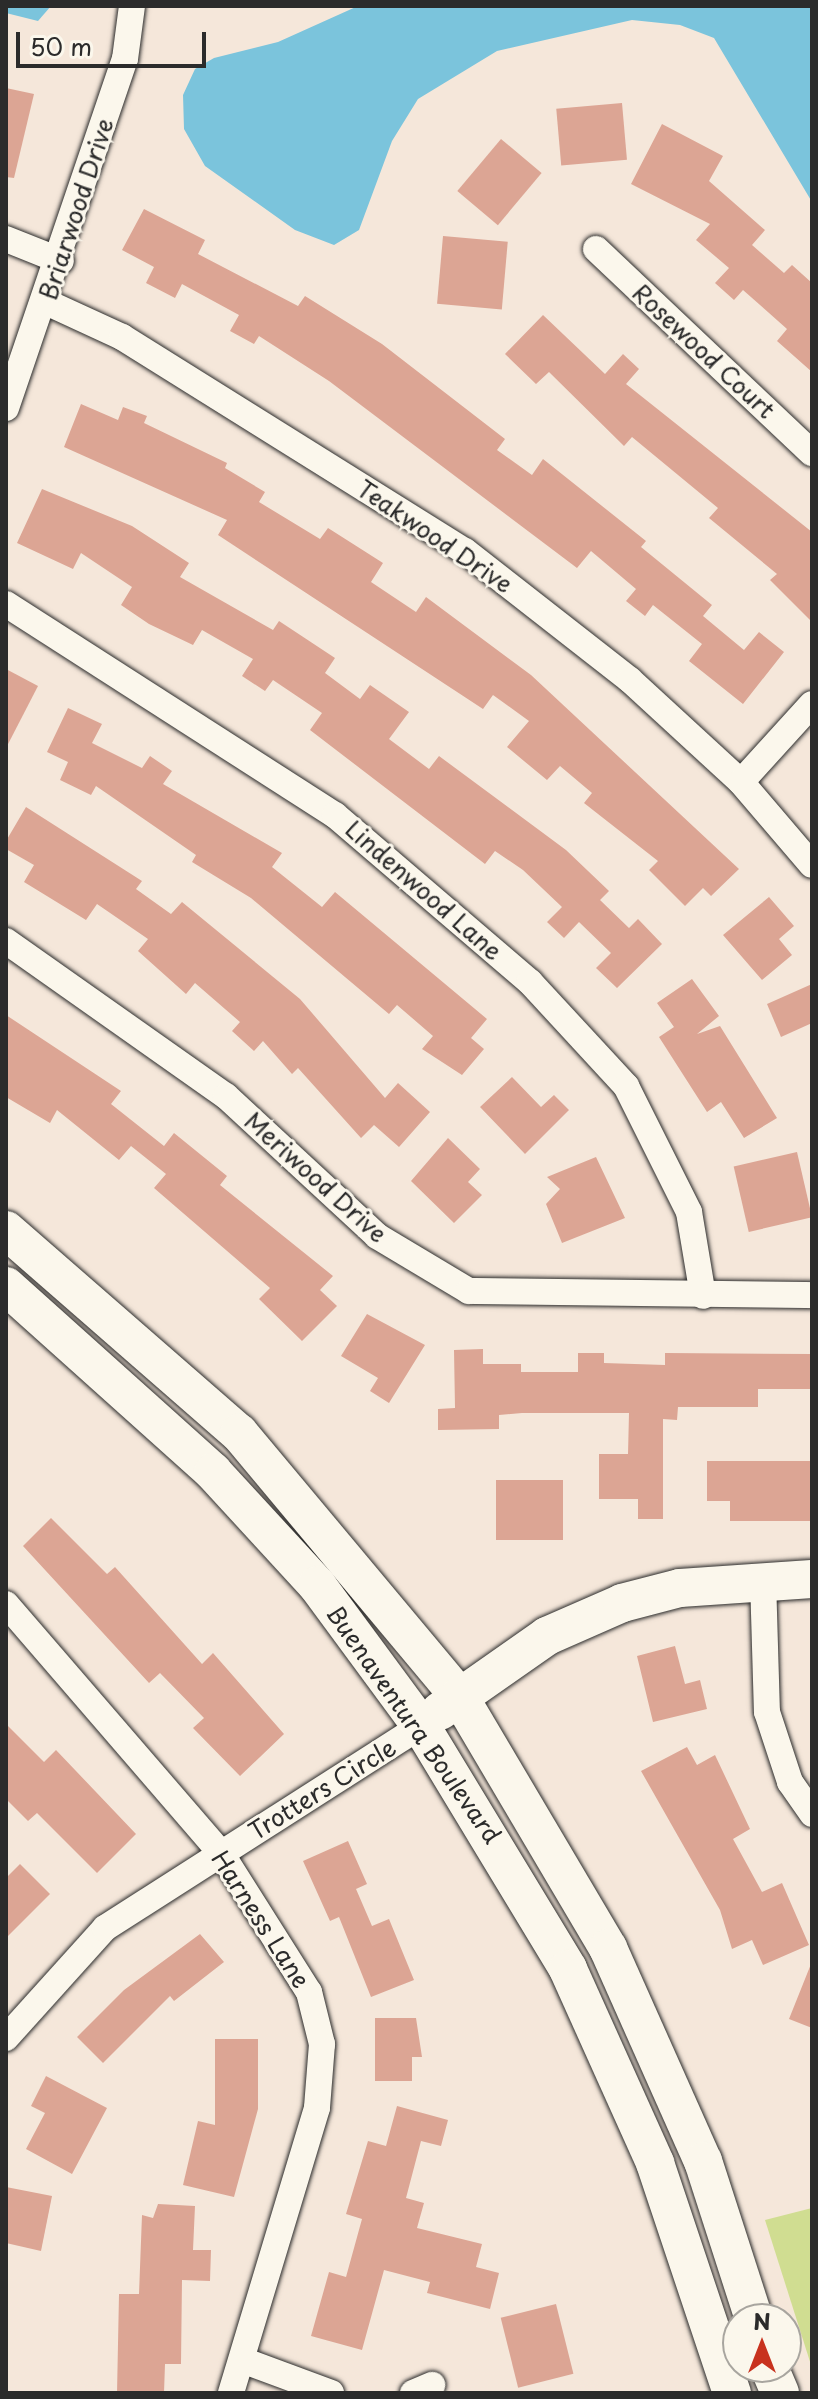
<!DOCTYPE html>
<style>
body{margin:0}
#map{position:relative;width:818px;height:2399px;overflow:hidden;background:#f5e7da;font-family:"Playpen Sans",sans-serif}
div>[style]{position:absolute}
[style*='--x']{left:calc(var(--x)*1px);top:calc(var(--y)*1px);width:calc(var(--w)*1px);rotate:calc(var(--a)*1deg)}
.green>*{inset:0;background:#d0dd91}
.water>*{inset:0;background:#7bc4dc}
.building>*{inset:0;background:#dca594;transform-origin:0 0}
.roads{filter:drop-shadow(0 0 2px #2b2b2b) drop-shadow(0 0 2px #2b2b2b)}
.street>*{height:26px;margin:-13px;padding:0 13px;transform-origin:13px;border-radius:13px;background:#fbf7ec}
.secondary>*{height:38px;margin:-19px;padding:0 19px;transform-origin:19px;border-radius:19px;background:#fbf7ec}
span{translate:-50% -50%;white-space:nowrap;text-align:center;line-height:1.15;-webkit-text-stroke:6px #fbf7ec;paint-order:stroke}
.street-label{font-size:24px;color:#2b2b2b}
.frame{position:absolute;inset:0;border:8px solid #2b2b2b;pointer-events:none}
.north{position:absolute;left:722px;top:2303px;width:80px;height:80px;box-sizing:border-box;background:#fbf7ec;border:2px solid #a8a59f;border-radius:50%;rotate:0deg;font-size:22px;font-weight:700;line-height:32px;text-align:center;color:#2b2b2b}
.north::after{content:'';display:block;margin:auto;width:28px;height:36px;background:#c8321e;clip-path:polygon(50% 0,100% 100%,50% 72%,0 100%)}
.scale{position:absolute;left:16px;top:32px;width:190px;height:36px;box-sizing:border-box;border:4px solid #2b2b2b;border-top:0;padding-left:10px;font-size:24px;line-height:28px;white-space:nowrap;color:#2b2b2b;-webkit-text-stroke:6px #fbf7ec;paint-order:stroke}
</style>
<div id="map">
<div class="green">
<div style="clip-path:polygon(812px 2208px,812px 2368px,765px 2220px)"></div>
</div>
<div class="water">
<div style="clip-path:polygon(6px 6px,51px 6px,38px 21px,6px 13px)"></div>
<div style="clip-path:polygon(358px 6px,812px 6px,812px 202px,714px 38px,680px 25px,632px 20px,497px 51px,418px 99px,392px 141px,359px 230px,334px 245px,295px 230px,205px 166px,184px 129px,183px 95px,195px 69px,214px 58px,278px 42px)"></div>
</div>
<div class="building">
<div style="clip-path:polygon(6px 88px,34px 94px,14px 178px,6px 177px)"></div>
<div style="left:622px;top:103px;width:57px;height:66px;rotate:85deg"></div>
<div style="clip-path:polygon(662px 124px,723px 156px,709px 181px,765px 230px,752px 245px,784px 273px,792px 265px,812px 283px,812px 372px,777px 341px,787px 329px,743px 290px,734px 300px,715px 283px,729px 268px,696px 240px,710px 224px,631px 184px)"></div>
<div style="left:501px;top:139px;width:53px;height:68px;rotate:40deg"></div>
<div style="clip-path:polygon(144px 209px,205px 240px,198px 254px,298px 306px,305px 296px,382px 344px,505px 439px,497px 450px,532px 475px,543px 459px,646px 541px,641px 547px,712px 605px,703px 616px,744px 650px,759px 632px,784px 652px,743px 704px,689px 661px,702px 644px,653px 605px,645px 616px,626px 601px,636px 589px,591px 551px,577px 568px,329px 381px,259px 336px,254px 344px,230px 331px,239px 315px,182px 284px,175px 298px,146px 283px,154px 267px,122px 250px)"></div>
<div style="left:443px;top:236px;width:65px;height:68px;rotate:5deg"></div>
<div style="clip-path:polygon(543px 315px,605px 374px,623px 354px,639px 369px,626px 384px,812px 532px,812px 622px,770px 580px,777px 574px,709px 518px,718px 508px,632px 437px,624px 446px,549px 372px,536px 384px,505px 354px)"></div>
<div style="clip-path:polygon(81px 404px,118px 420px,123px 407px,147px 416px,144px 423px,227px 463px,225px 468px,265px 492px,259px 502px,320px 539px,328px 528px,383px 563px,371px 582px,416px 612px,426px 597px,531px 675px,739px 869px,711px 896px,703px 888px,685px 906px,649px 870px,658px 861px,584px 803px,592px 793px,560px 766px,547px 780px,507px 747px,529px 721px,493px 695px,483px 709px,218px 535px,227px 520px,64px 447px)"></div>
<div style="clip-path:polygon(42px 489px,132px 526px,189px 563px,180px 577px,273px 630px,279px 621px,335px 658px,325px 673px,360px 699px,370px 685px,409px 712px,389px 739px,429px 769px,439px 756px,566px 850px,609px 891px,600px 900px,629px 928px,638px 919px,662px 944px,617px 988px,596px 968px,611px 953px,579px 922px,564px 938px,547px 922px,562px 907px,523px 870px,495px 851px,485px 864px,310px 730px,322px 713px,273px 680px,265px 691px,242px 676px,253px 659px,202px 630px,193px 645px,149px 624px,121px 605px,132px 587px,81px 553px,73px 569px,17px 543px)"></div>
<div style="clip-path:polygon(6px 669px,38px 686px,6px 748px)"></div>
<div style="clip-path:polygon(68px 708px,102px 724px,92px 743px,142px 768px,150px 756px,172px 771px,163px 784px,282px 853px,272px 867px,322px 907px,335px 892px,487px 1019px,471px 1038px,484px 1049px,462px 1075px,422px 1049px,433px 1036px,397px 1005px,389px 1014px,251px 898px,192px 862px,196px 855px,96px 786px,91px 795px,60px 780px,68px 762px,47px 752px)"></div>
<div style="clip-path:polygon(26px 807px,142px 881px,136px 889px,171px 914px,182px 902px,300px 999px,385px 1098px,398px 1083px,430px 1112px,399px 1147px,374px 1125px,361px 1138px,298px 1068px,292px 1074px,263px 1041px,254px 1051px,232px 1031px,240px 1022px,195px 983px,186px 994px,138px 951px,148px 939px,97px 904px,86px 920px,24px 882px,34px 865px,6px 849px,6px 841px)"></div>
<div style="clip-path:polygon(769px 897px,794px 926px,779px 939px,792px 955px,762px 980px,723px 935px)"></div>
<div style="clip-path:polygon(692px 979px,719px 1016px,697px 1034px,720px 1026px,777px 1118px,744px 1138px,721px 1102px,707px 1112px,659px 1037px,674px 1027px,657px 1003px)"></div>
<div style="clip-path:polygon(812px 984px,812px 1023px,781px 1037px,767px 1004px)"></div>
<div style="clip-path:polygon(6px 1015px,121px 1091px,111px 1104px,164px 1146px,174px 1133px,227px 1176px,220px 1185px,333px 1276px,320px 1290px,337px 1306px,302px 1341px,259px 1299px,270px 1288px,154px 1188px,166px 1174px,131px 1146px,119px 1160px,57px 1110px,50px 1123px,6px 1097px)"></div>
<div style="clip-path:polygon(512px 1077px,541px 1107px,554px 1095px,569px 1110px,525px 1154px,480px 1107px)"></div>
<div style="clip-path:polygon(448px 1138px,480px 1169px,468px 1182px,482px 1195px,454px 1223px,411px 1181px)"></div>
<div style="left:797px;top:1152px;width:67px;height:65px;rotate:77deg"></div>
<div style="clip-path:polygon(596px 1157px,625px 1218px,562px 1243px,546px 1204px,560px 1189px,547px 1177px)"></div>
<div style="clip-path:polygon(367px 1314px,425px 1345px,389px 1403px,370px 1391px,378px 1378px,341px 1356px)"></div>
<div style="clip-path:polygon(483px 1349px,483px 1364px,521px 1364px,521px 1372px,578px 1372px,578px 1353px,604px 1353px,604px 1363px,665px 1365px,665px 1353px,812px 1354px,812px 1389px,758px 1389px,758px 1407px,678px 1407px,677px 1420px,663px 1419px,663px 1519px,638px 1519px,638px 1499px,599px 1499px,599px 1454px,628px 1454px,629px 1413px,522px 1413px,499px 1415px,499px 1429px,438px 1430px,438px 1409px,455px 1408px,454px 1350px)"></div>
<div style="clip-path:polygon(707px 1461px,812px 1461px,812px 1521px,730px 1521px,730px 1501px,707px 1501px)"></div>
<div style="left:496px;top:1480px;width:67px;height:60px"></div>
<div style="clip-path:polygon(51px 1518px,107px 1574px,115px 1567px,202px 1664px,213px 1653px,284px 1734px,240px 1776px,193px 1728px,204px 1718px,160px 1673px,149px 1683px,23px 1546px)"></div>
<div style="clip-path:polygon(675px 1646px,685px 1684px,700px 1680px,707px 1709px,653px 1722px,637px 1656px)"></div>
<div style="clip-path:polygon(6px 1724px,44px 1762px,56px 1750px,136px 1834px,97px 1873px,37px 1813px,28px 1821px,6px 1799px)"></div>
<div style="clip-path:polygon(687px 1747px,697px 1765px,715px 1755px,750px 1829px,733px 1839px,762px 1892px,782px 1883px,809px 1945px,763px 1965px,752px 1940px,732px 1949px,720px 1910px,641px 1771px)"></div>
<div style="clip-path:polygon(348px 1841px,367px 1884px,356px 1889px,372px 1926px,389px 1919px,414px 1980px,371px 1997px,339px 1917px,330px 1921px,303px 1861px)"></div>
<div style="clip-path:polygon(20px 1864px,50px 1894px,6px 1938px,6px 1878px)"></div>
<div style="clip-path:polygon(200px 1934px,224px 1962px,174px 2001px,170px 1996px,103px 2063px,77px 2037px,124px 1990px)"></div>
<div style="clip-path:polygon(811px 1964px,812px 1964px,812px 2028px,789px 2019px)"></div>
<div style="clip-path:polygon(375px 2018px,416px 2018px,422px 2057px,412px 2057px,412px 2081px,375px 2081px)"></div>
<div style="clip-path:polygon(215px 2039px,258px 2039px,258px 2109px,234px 2197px,183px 2185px,198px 2121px,215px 2125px)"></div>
<div style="clip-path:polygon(46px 2076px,107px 2108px,72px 2174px,26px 2149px,45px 2113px,31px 2106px)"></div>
<div style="clip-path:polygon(397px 2106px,448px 2120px,441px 2146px,421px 2141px,406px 2198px,424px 2203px,417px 2228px,482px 2244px,476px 2267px,499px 2273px,490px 2309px,427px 2293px,430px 2282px,384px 2270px,362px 2350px,311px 2336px,329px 2272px,346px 2277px,362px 2219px,346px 2214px,368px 2141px,386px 2146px)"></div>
<div style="clip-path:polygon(6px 2187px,52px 2196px,41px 2251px,6px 2243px)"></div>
<div style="clip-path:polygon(158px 2204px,195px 2206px,193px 2250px,211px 2250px,210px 2281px,182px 2280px,181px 2364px,165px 2364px,164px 2393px,117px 2393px,119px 2294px,139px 2294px,142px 2215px,153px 2218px)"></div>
<div style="left:556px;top:2304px;width:72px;height:57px;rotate:76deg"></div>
</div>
<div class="roads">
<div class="street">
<div style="--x:6;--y:239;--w:59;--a:21.8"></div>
<div style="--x:596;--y:249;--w:297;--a:43.4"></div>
<div style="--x:46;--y:302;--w:84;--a:24.7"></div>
<div style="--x:122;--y:337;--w:404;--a:32"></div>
<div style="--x:465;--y:551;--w:209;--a:38"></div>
<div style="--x:630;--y:680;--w:151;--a:42.6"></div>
<div style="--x:741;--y:782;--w:109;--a:49.5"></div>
<div style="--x:6;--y:408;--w:369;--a:-71.2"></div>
<div style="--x:125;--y:59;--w:53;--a:-82.5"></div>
<div style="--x:6;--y:604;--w:391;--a:32.7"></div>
<div style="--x:335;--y:815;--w:257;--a:40.6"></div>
<div style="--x:530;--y:982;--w:142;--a:47.3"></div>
<div style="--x:626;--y:1086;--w:141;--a:63.4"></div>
<div style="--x:689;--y:1212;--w:85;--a:80.5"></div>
<div style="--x:741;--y:782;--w:105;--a:-47.7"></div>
<div style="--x:6;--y:941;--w:269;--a:35.2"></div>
<div style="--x:226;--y:1096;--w:206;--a:42.8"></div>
<div style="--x:377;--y:1236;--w:107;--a:30.9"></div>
<div style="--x:469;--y:1291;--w:343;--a:0.7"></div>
<div style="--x:763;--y:1579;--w:133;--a:88.3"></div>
<div style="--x:767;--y:1712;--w:74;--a:71.8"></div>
<div style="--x:790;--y:1782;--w:39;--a:55"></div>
<div style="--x:6;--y:1604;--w:329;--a:49.2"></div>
<div style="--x:221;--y:1853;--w:165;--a:57.7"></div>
<div style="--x:309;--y:1992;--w:54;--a:76"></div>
<div style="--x:322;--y:2044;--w:64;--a:94.5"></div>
<div style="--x:317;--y:2108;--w:298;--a:106.8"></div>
<div style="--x:6;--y:2038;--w:148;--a:-48"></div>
<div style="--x:105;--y:1928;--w:375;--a:-32.6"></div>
<div style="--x:242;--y:2360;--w:95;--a:20.3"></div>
<div style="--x:413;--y:2393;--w:21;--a:-23"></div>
</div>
<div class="secondary">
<div style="--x:6;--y:1230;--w:309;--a:41.1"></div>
<div style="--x:239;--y:1433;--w:343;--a:50.1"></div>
<div style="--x:459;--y:1696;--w:293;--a:59.4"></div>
<div style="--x:608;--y:1948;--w:233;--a:66"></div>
<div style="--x:703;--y:2161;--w:166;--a:72.1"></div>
<div style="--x:6;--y:1286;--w:278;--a:41.9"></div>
<div style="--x:213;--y:1472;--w:154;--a:47.4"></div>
<div style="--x:317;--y:1585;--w:175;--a:53.6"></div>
<div style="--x:421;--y:1726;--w:284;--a:58.8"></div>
<div style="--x:568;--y:1969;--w:213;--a:65.8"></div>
<div style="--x:655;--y:2163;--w:243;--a:71.5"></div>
<div style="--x:440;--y:1711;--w:131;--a:-35"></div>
<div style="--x:547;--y:1636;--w:82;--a:-23.7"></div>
<div style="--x:622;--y:1603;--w:60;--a:-14.5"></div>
<div style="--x:680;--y:1588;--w:132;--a:-3.9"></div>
<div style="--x:769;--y:2367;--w:28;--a:67"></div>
</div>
</div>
<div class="street-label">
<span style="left:76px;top:209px;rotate:-72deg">Briarwood Drive</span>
<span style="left:704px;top:351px;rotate:43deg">Rosewood Court</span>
<span style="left:435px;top:536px;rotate:34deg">Teakwood Drive</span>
<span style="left:424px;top:890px;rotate:41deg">Lindenwood Lane</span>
<span style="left:316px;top:1177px;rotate:42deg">Meriwood Drive</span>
<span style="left:414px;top:1724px;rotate:55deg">Buenaventura Boulevard</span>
<span style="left:322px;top:1789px;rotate:-32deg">Trotters Circle</span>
<span style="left:261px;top:1919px;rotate:57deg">Harness Lane</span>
</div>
<div class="frame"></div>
<div class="north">N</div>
<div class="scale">50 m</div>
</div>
